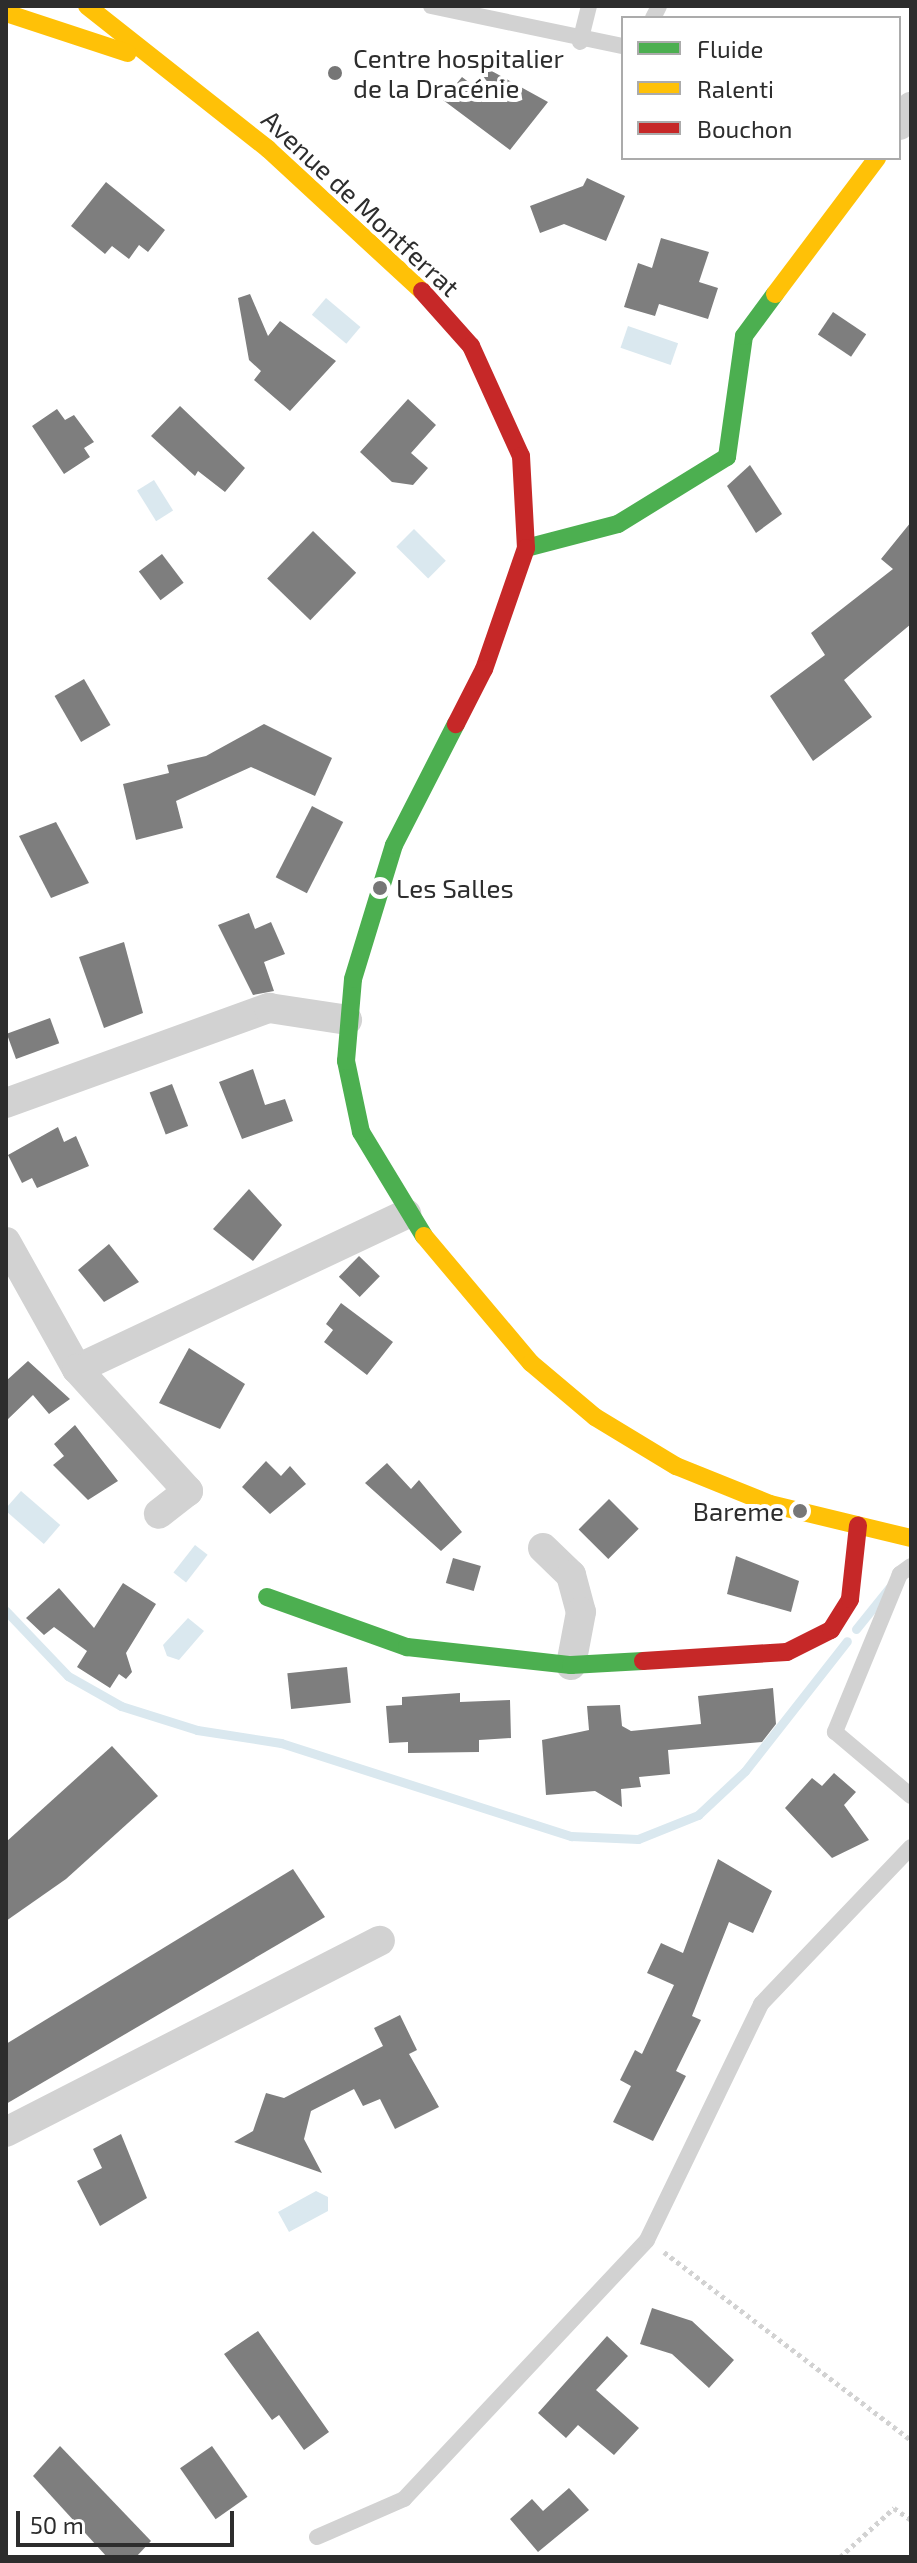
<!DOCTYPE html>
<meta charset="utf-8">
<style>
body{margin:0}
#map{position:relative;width:917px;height:2563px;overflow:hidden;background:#fff;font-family:"Exo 2",sans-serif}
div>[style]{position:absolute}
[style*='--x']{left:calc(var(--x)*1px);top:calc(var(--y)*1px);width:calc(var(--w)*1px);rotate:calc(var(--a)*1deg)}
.water>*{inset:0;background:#dae8ef;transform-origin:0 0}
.stream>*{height:9px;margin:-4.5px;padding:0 4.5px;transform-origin:4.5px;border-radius:4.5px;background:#dae8ef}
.building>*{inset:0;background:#7e7e7e;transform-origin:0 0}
.path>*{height:5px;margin-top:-2.5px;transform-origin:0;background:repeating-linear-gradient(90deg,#d2d2d2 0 4px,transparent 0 8px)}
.lane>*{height:16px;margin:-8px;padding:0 8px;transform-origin:8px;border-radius:8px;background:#d2d2d2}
.street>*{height:30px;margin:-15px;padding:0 15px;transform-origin:15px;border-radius:15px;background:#d2d2d2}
.fast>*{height:18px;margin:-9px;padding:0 9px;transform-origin:9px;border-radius:9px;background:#4caf50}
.slow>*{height:18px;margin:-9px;padding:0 9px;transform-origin:9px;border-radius:9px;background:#ffc107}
.jam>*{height:18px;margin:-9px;padding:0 9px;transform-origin:9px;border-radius:9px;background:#c62828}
.dots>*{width:22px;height:22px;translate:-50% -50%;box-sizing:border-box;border:4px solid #fff;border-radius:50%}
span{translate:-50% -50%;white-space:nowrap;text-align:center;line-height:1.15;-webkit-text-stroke:8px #fff;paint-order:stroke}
.poi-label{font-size:26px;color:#2d2d2d}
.left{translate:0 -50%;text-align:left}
.right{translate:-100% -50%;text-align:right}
.street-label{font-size:26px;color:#2d2d2d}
.frame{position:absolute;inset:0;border:8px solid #2d2d2d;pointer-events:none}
.legend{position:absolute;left:621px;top:16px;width:280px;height:144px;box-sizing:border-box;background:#fff;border:2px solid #ababab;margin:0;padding:10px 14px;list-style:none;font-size:24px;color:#2d2d2d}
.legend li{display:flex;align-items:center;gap:16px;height:40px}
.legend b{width:40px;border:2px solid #ababab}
.scale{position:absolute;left:16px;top:2511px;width:218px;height:36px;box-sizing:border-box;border:4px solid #2d2d2d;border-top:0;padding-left:10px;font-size:24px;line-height:28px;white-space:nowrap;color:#2d2d2d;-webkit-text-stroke:6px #fff;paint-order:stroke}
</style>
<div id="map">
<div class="water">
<div style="left:326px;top:298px;width:45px;height:22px;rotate:40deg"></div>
<div style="left:628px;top:326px;width:53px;height:23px;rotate:19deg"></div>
<div style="left:154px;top:480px;width:36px;height:20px;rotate:58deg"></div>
<div style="left:414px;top:529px;width:45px;height:25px;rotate:45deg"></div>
<div style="left:21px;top:1491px;width:52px;height:25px;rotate:41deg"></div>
<div style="left:195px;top:1545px;width:16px;height:35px;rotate:38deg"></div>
<div style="clip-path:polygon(188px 1618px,204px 1631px,179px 1660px,167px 1656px,163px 1645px)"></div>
<div style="clip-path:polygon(316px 2191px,328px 2197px,328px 2211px,289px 2232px,278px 2212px)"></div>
</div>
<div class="stream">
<div style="--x:6;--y:1611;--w:90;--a:46.4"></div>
<div style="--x:68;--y:1676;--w:61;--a:29.5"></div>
<div style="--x:121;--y:1706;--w:80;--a:17.5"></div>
<div style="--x:197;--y:1730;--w:85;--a:8.8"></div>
<div style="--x:281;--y:1743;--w:305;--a:17.8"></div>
<div style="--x:571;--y:1836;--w:67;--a:2.6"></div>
<div style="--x:638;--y:1839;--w:65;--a:-21.8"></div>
<div style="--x:698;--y:1815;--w:64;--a:-43.1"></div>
<div style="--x:745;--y:1771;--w:165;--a:-51.9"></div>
<div style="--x:856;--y:1629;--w:53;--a:-51.2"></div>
</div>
<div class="building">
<div style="clip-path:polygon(488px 69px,548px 102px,510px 150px,443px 100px,462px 77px,475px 87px)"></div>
<div style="clip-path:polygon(587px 178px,625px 196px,606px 241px,564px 224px,540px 233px,530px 206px,583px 186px)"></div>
<div style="clip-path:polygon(106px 182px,165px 230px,148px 252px,139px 245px,129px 259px,112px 246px,105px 254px,71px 226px)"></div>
<div style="clip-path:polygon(661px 238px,709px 252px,699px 282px,718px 288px,708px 319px,659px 304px,655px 316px,624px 307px,638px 263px,652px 268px)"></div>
<div style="clip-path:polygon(250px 294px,268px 336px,280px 321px,336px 361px,290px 411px,254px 380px,261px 371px,249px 360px,238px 298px)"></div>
<div style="left:833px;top:312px;width:40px;height:27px;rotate:34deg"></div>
<div style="clip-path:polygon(408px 399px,436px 425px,411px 453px,428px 468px,413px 485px,392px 482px,360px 452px)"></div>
<div style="clip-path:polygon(180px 406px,245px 468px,225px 492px,198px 471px,195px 476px,151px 436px)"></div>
<div style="clip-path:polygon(57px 409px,65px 420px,74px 415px,94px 442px,84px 448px,90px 457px,64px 474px,32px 426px)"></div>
<div style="clip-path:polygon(750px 465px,782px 514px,756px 533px,727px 486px)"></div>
<div style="clip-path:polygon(911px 522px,911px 624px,844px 680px,872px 717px,813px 761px,770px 696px,825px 655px,811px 633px,893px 569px,881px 559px)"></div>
<div style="left:313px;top:531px;width:60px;height:66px;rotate:44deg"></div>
<div style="left:162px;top:554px;width:36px;height:29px;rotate:53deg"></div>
<div style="left:84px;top:679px;width:53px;height:34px;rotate:60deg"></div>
<div style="clip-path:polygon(264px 724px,332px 758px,315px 796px,251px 767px,176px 801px,183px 828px,136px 840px,123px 784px,169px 773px,167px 765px,206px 756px)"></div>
<div style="left:312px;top:806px;width:35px;height:80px;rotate:27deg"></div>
<div style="clip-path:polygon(56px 822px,89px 883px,51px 898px,19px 836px)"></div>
<div style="clip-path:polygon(249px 913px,255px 929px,271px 922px,285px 954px,264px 962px,274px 991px,253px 995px,218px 925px)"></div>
<div style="clip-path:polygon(124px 942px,143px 1013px,104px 1028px,79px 957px)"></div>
<div style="left:50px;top:1018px;width:27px;height:46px;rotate:70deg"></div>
<div style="clip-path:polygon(253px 1069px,265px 1105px,285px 1099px,293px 1121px,242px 1139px,219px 1082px)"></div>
<div style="left:172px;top:1084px;width:45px;height:24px;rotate:69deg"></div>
<div style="clip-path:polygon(58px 1127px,64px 1142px,76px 1136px,89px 1166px,37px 1188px,32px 1178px,22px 1183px,8px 1155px)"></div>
<div style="clip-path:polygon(249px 1189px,282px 1225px,253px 1261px,213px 1229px)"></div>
<div style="clip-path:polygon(109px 1244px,139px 1282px,104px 1302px,78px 1270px)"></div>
<div style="left:359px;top:1256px;width:29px;height:29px;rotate:44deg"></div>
<div style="clip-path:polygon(341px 1303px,393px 1342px,367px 1375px,324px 1342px,333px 1330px,326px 1324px)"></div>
<div style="clip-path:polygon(189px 1348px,245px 1384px,220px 1429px,159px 1403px)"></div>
<div style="clip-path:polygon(28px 1361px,70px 1399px,49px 1414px,33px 1395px,6px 1421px,6px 1381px)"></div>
<div style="clip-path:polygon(75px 1425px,118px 1481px,88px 1500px,53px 1465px,64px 1456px,54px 1444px)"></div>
<div style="clip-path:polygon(266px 1461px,281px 1476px,290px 1466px,306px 1484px,270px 1514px,242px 1487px)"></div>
<div style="clip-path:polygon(387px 1463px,411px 1489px,419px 1480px,462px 1532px,441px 1551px,365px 1483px)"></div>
<div style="left:609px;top:1499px;width:42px;height:43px;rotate:45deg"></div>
<div style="clip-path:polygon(736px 1556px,799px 1581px,791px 1612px,727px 1594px)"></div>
<div style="left:453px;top:1558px;width:29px;height:26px;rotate:16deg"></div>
<div style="clip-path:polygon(123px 1583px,156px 1604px,126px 1653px,132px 1672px,126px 1679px,119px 1674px,110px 1688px,77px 1667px,87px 1651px,54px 1627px,44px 1635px,26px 1618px,59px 1588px,94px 1628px)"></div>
<div style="left:347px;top:1667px;width:36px;height:60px;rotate:84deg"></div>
<div style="clip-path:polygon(773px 1688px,776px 1724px,762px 1742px,668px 1750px,670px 1774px,639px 1777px,641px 1787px,621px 1789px,622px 1807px,595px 1791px,546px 1795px,542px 1740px,589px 1730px,587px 1706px,620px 1705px,622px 1726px,631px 1731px,701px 1724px,698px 1696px)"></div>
<div style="clip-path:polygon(460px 1693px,460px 1702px,510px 1700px,511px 1738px,479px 1740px,479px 1752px,408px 1753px,408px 1742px,389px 1743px,386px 1706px,402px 1705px,402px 1697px)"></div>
<div style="clip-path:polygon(112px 1746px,158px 1796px,66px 1879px,6px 1921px,6px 1842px)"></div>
<div style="clip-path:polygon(834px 1773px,856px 1792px,844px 1805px,869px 1840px,832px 1858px,785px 1808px,812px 1778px,822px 1786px)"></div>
<div style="clip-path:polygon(718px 1859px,772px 1891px,753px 1933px,729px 1922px,692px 2016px,701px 2020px,676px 2071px,686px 2076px,653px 2141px,613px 2122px,631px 2086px,620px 2080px,635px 2050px,642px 2054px,674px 1985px,647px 1973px,661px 1943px,683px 1953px)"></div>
<div style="clip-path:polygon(293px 1869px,325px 1917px,6px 2104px,6px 2044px)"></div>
<div style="clip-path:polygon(400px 2015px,417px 2050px,409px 2054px,439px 2107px,395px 2129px,380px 2099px,363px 2106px,354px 2089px,311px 2111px,304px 2139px,322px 2173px,234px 2142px,253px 2131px,266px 2093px,284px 2098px,383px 2046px,374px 2028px)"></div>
<div style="clip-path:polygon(121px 2134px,147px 2198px,100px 2226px,77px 2181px,102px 2168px,93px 2149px)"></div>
<div style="clip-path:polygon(652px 2308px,692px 2321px,734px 2360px,709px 2388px,672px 2354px,640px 2344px)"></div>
<div style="clip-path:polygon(258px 2331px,329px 2432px,304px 2450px,279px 2415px,272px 2420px,224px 2354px)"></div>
<div style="clip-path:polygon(607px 2336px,628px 2356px,596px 2390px,639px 2428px,614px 2455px,578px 2425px,566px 2438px,538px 2413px)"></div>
<div style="clip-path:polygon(60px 2446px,151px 2541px,136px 2557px,107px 2557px,33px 2476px)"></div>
<div style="left:212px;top:2446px;width:62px;height:39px;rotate:55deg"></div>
<div style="clip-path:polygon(569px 2488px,589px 2510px,538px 2552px,510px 2519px,532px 2499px,543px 2511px)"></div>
</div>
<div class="path">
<div style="--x:664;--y:2252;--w:310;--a:37.3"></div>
<div style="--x:840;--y:2557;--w:73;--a:-42.2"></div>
<div style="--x:894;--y:2508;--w:21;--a:35"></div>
</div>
<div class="lane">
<div style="--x:431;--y:6;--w:196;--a:11.8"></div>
<div style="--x:653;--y:18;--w:13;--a:-63"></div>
<div style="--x:580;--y:42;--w:37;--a:-76"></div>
<div style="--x:911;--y:1566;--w:14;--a:144"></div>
<div style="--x:900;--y:1574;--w:171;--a:112.4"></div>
<div style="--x:835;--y:1732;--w:99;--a:40.1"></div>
<div style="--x:317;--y:2537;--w:95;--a:-23.6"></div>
<div style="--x:404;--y:2499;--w:355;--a:-46.8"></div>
<div style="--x:647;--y:2240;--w:262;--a:-64.2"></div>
<div style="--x:761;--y:2004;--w:217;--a:-46.3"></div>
</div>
<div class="street">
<div style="--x:899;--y:125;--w:22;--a:-56"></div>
<div style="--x:6;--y:1103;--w:280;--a:-19.9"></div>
<div style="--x:269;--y:1008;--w:79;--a:8.7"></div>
<div style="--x:6;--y:1242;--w:145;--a:60.8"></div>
<div style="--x:77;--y:1369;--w:364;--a:-25.2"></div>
<div style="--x:77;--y:1369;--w:165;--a:47.7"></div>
<div style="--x:188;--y:1491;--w:37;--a:142"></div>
<div style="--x:543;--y:1548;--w:39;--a:44"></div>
<div style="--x:571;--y:1575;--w:38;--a:75"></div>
<div style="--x:581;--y:1612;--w:54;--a:100.7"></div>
<div style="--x:6;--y:2132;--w:420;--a:-27.1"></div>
</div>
<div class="fast">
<div style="--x:526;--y:548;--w:95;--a:-14.6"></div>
<div style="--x:618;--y:524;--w:128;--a:-31.6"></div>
<div style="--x:727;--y:457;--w:122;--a:-82"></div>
<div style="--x:744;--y:336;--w:52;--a:-53.6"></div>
<div style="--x:424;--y:1236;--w:122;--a:-121.2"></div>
<div style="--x:361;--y:1132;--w:73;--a:-101.9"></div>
<div style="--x:346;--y:1061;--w:82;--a:-85.1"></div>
<div style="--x:353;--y:979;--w:140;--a:-73"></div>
<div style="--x:394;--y:845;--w:136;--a:-62.9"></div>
<div style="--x:267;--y:1597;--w:149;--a:19.7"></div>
<div style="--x:407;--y:1647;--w:165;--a:6.3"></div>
<div style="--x:571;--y:1665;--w:72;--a:-3.2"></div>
</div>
<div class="slow">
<div style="--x:87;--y:6;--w:231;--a:38.3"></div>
<div style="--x:268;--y:149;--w:209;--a:42.7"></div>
<div style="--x:6;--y:13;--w:128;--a:18.2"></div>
<div style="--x:775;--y:294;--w:170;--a:-53.1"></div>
<div style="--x:424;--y:1236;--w:166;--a:49.9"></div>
<div style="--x:531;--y:1363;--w:84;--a:40.2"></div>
<div style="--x:595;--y:1417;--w:95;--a:31.2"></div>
<div style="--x:676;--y:1466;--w:101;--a:22"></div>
<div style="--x:770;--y:1504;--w:145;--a:13.6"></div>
</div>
<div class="jam">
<div style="--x:422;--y:291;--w:74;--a:48.3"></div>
<div style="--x:471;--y:346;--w:121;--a:65.6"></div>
<div style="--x:521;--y:456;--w:92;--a:86.9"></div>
<div style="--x:526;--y:548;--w:128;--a:109.1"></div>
<div style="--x:484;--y:669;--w:62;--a:117"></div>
<div style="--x:643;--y:1661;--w:144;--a:-3.6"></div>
<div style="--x:787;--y:1652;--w:49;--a:-26.6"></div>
<div style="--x:831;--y:1630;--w:36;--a:-58"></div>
<div style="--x:850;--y:1599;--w:74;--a:-83.8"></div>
</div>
<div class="dots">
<div style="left:335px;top:73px;background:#767676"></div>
<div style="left:380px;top:888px;background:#767676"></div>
<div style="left:800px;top:1511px;background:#767676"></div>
</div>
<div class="poi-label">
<span class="left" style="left:353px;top:73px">Centre hospitalier<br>de la Dracénie</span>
<span class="left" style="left:396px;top:888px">Les Salles</span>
<span class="right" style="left:784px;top:1511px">Bareme</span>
</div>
<div class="street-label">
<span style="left:361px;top:203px;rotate:43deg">Avenue de Montferrat</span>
</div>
<div class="frame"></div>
<ul class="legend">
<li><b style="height:10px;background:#4caf50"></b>Fluide</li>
<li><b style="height:10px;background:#ffc107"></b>Ralenti</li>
<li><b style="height:10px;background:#c62828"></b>Bouchon</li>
</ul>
<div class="scale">50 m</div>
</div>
